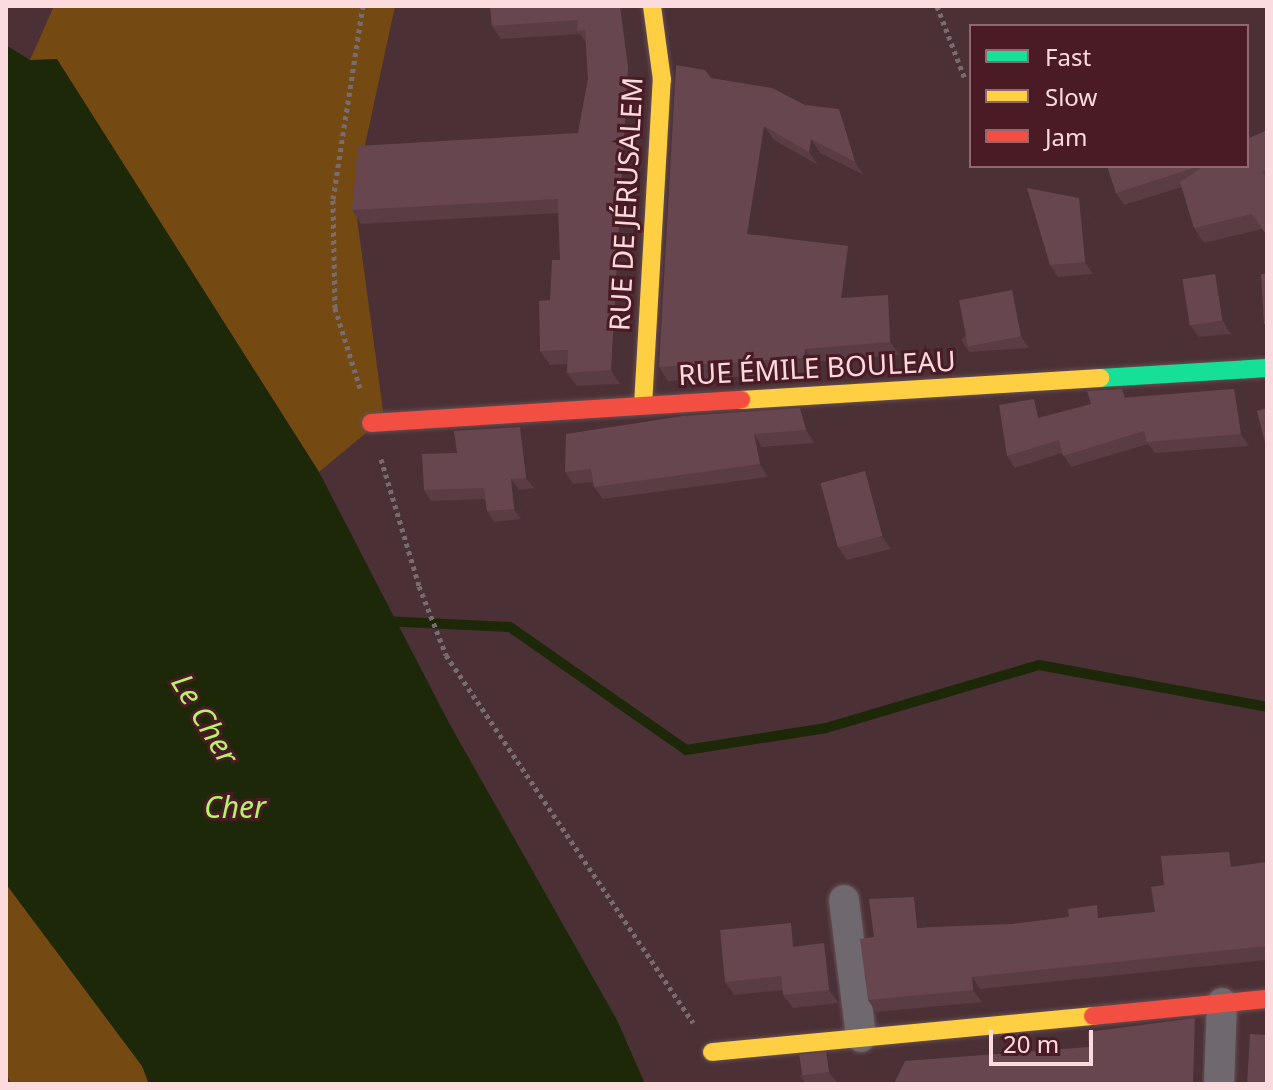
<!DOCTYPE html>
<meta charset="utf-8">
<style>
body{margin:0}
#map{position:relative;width:1273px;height:1090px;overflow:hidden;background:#4b3035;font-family:"Noto Sans",sans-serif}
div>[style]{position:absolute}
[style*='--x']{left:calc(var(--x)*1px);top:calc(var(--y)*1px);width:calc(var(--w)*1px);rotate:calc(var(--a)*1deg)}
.green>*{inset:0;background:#754a12}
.water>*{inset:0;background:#1d2808}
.stream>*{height:10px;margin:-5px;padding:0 5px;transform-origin:5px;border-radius:5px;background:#1d2808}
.path>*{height:5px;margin-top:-2.5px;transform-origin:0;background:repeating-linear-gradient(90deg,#776c70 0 4px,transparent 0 8px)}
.roads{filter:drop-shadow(0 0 2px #654e52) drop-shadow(0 0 2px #654e52)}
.street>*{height:30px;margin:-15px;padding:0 15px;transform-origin:15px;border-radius:15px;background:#6f686e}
.fast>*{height:18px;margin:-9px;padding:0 9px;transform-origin:9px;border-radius:9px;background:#16e098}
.slow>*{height:18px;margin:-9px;padding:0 9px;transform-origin:9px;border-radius:9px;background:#ffcf43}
.jam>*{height:18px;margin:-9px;padding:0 9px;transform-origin:9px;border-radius:9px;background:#f24e42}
.wall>*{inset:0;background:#593c44}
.shaded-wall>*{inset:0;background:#493137}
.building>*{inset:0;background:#68464f;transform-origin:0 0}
span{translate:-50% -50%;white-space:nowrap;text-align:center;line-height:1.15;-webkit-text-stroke:6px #4a1b25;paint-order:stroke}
.street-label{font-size:28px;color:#fcdbdf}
.water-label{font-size:30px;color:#b7f36a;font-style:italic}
.frame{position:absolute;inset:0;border:8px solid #fcdbdf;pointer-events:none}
.legend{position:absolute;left:969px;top:24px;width:280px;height:144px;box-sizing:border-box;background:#4a1b25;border:2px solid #91686f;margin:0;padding:10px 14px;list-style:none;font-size:24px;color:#fcdbdf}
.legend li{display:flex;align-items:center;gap:16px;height:40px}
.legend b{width:40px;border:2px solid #91686f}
.scale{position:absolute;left:989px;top:1030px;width:104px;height:36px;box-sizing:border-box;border:4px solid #fcdbdf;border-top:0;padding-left:10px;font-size:24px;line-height:28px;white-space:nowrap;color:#fcdbdf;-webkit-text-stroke:6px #4a1b25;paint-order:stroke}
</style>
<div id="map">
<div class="green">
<div style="clip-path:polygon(54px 6px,395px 6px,354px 196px,384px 418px,319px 472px,57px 60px,30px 60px)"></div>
<div style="clip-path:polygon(6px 884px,142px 1066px,149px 1084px,11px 1084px,6px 1072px)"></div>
</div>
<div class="water">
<div style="clip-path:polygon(6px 45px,30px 60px,57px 59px,319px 472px,449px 723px,617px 1020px,645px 1084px,149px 1084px,142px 1066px,6px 884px)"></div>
</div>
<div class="stream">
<div style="--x:383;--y:621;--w:127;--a:2.7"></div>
<div style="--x:510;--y:627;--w:215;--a:34.9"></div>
<div style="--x:686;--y:750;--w:142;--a:-8.9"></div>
<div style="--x:826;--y:728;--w:222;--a:-16.5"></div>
<div style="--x:1039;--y:665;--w:232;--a:10.4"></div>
</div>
<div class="path">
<div style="--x:937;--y:6;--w:78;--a:69"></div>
<div style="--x:360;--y:388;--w:84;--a:-107.4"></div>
<div style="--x:335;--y:308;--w:109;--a:-91.1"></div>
<div style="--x:333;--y:199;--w:195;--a:-81.2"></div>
<div style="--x:381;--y:459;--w:133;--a:73.3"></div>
<div style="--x:419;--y:586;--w:74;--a:68.6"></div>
<div style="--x:446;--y:655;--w:443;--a:56.1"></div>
</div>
<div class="roads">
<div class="street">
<div style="--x:844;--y:900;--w:138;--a:82.9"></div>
<div style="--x:1219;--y:1084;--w:81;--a:-87.9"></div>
</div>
<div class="fast">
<div style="--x:1100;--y:378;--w:167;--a:-3.4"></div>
</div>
<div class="slow">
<div style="--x:741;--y:400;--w:360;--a:-3.5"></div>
<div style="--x:643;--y:405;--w:326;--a:-86.7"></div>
<div style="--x:662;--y:80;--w:75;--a:-97.7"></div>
<div style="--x:712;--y:1052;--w:383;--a:-5.4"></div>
</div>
<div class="jam">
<div style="--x:371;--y:423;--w:371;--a:-3.6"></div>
<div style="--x:1093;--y:1016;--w:175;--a:-5.6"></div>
</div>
</div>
<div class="wall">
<div style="clip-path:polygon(490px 6px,628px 6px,638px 81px,620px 384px,577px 386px,567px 373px,567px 364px,550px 365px,540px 351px,550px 300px,560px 260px,558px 213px,361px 224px,352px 210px,578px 133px,588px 79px,586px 43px,580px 34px,501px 39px,492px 26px)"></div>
<div style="clip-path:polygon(711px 78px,805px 105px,848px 122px,864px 175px,820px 153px,818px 165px,774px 140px,758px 235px,848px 246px,858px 260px,853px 298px,898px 308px,900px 355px,814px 362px,813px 372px,668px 381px,659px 367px)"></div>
<div style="clip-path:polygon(1267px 130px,1267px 236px,1262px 229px,1204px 243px,1194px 228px,1182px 187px,1124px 205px,1116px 193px,1107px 166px,1247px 166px)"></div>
<div style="clip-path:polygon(1088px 210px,1093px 274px,1058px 277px,1050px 265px)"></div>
<div style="clip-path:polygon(1215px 274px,1224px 287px,1231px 334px,1199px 337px,1189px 324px)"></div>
<div style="clip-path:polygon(1012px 290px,1020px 302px,1029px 348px,969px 352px,961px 340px)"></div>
<div style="clip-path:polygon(1234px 389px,1242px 400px,1249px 446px,1155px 453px,1148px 444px,1071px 467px,1062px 453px,1015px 468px,1007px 456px,1034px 399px,1042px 410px,1043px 417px,1128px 397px)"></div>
<div style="clip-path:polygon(800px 408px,808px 420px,815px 443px,762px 447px,768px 477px,603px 499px,594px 487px,593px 482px,573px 484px,565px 472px)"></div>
<div style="clip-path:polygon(527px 437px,534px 488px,519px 490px,521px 519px,494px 522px,487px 511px,485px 499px,431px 501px,424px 490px,457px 453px)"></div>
<div style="clip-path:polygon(865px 471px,874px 484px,891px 549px,847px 560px,838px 547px)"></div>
<div style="clip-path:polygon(1267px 862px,1267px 960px,980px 989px,982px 1002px,876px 1012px,868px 1000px,874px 937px,923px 909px,925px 927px,1012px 924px,1069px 917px,1097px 905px,1105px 917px,1155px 912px,1164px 885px,1237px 864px,1237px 866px)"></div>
<div style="clip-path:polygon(800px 936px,801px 946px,824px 943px,833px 956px,839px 1003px,793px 1008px,783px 995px,783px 990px,734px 995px,725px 982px)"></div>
<div style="clip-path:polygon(826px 1051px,835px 1064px,838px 1084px,806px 1084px,800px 1076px)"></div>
</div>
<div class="shaded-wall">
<div style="clip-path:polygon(620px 6px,628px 6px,638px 81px,620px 384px,611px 370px)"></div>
<div style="clip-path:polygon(839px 109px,848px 122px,864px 175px,855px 162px)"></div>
<div style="clip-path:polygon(764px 126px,774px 140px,756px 247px,747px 234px)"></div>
<div style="clip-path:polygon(811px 139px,820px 153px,818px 165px,809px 152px)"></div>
<div style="clip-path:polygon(1079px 198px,1088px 210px,1093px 274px,1085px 262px)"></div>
<div style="clip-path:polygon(848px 246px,858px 260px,851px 312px,841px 298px)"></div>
<div style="clip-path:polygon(1215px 274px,1224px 287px,1231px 334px,1222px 320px)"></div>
<div style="clip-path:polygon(1012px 290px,1020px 302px,1029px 348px,1021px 336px)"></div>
<div style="clip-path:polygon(888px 295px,898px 308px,900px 355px,890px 342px)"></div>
<div style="clip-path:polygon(805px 349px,814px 362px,813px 372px,804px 358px)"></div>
<div style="clip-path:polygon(1234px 389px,1242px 400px,1249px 446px,1241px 434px)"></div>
<div style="clip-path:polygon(1034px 399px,1042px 410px,1046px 430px,1038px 418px)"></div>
<div style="clip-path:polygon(800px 408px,808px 420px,815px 443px,806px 430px)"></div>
<div style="clip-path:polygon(520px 427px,527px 437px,534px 488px,526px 478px)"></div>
<div style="clip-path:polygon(754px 434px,762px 447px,768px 477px,760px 464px)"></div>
<div style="clip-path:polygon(865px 471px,874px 484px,891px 549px,882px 536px)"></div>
<div style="clip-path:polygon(511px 479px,519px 490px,521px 519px,514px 509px)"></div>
<div style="clip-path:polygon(1229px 852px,1237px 864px,1239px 879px,1231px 867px)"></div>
<div style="clip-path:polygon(914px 897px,923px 909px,926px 940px,917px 928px)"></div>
<div style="clip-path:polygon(1097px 905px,1105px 918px,1098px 918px)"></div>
<div style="clip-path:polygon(791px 923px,800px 936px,803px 960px,793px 947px)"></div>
<div style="clip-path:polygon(824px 943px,833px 956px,839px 1003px,829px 990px)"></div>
<div style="clip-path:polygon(972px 977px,980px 989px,982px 1002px,973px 990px)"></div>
<div style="clip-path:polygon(1195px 1018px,1203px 1029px,1202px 1084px,1193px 1084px)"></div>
<div style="clip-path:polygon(826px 1051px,835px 1064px,838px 1084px,829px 1072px)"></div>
</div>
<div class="building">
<div style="clip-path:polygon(490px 6px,620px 6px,628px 67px,611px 370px,567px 373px,568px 350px,540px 351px,539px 301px,550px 300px,552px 260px,560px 260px,558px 199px,352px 210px,358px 146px,578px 133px,588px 79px,585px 30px,577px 31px,578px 20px,492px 26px)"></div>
<div style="clip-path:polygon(676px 65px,705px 70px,711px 78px,772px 88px,805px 105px,839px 109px,855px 162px,811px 139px,809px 152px,764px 126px,747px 234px,848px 246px,841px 298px,888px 295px,890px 342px,805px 349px,804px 358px,659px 367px)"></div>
<div style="clip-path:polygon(1267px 130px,1267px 170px,1262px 172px,1267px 178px,1267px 235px,1252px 214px,1194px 228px,1180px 182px,1204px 166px,1247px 166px,1247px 139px)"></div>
<div style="clip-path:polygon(1107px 166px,1200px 166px,1116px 193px)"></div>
<div style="clip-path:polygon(1027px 188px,1079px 198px,1085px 262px,1050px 265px)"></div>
<div style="left:1215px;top:274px;width:47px;height:33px;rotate:81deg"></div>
<div style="clip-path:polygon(1261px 274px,1267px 274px,1267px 324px,1264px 324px)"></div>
<div style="left:1012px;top:290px;width:47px;height:54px;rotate:79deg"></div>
<div style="clip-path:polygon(1122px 389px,1125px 398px,1234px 389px,1241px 434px,1147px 442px,1144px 431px,1063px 456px,1059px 440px,1007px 456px,999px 405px,1034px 399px,1038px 418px,1091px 404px,1087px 391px)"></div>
<div style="clip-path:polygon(800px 408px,806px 430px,754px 434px,760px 464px,594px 487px,591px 469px,565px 472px,566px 434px,683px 416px)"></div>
<div style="clip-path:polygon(1267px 408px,1267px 450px,1257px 411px)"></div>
<div style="clip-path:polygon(520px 427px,526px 478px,511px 479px,514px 509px,487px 511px,484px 488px,424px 490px,422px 454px,457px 453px,454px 431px)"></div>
<div style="left:865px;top:471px;width:67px;height:46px;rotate:75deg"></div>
<div style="clip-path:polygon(1229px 852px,1231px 867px,1267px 862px,1267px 946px,972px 977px,973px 990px,868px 1000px,860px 939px,874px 937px,869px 899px,914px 897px,917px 928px,1012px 924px,1069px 917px,1068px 909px,1097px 905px,1098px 918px,1155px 912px,1151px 887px,1164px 885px,1161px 856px)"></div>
<div style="clip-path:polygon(791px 923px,793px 947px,824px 943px,829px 990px,783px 995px,781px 976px,725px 982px,720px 930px)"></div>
<div style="clip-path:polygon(1195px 1018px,1193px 1084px,894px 1084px,905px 1061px,1089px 1047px,1088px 1032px)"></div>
<div style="clip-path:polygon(1250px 1034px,1267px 1035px,1267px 1084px,1247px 1084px)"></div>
<div style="left:826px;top:1051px;width:21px;height:27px;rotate:82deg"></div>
</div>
<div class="street-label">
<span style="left:625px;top:204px;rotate:-87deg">RUE DE JÉRUSALEM</span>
<span style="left:817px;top:367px;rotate:-3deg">RUE ÉMILE BOULEAU</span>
</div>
<div class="water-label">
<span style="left:205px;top:719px;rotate:59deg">Le Cher</span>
<span style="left:235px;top:807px">Cher</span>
</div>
<div class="frame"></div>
<ul class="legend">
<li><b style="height:10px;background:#16e098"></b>Fast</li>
<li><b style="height:10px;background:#ffcf43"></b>Slow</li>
<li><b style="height:10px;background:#f24e42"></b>Jam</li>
</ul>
<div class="scale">20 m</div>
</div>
